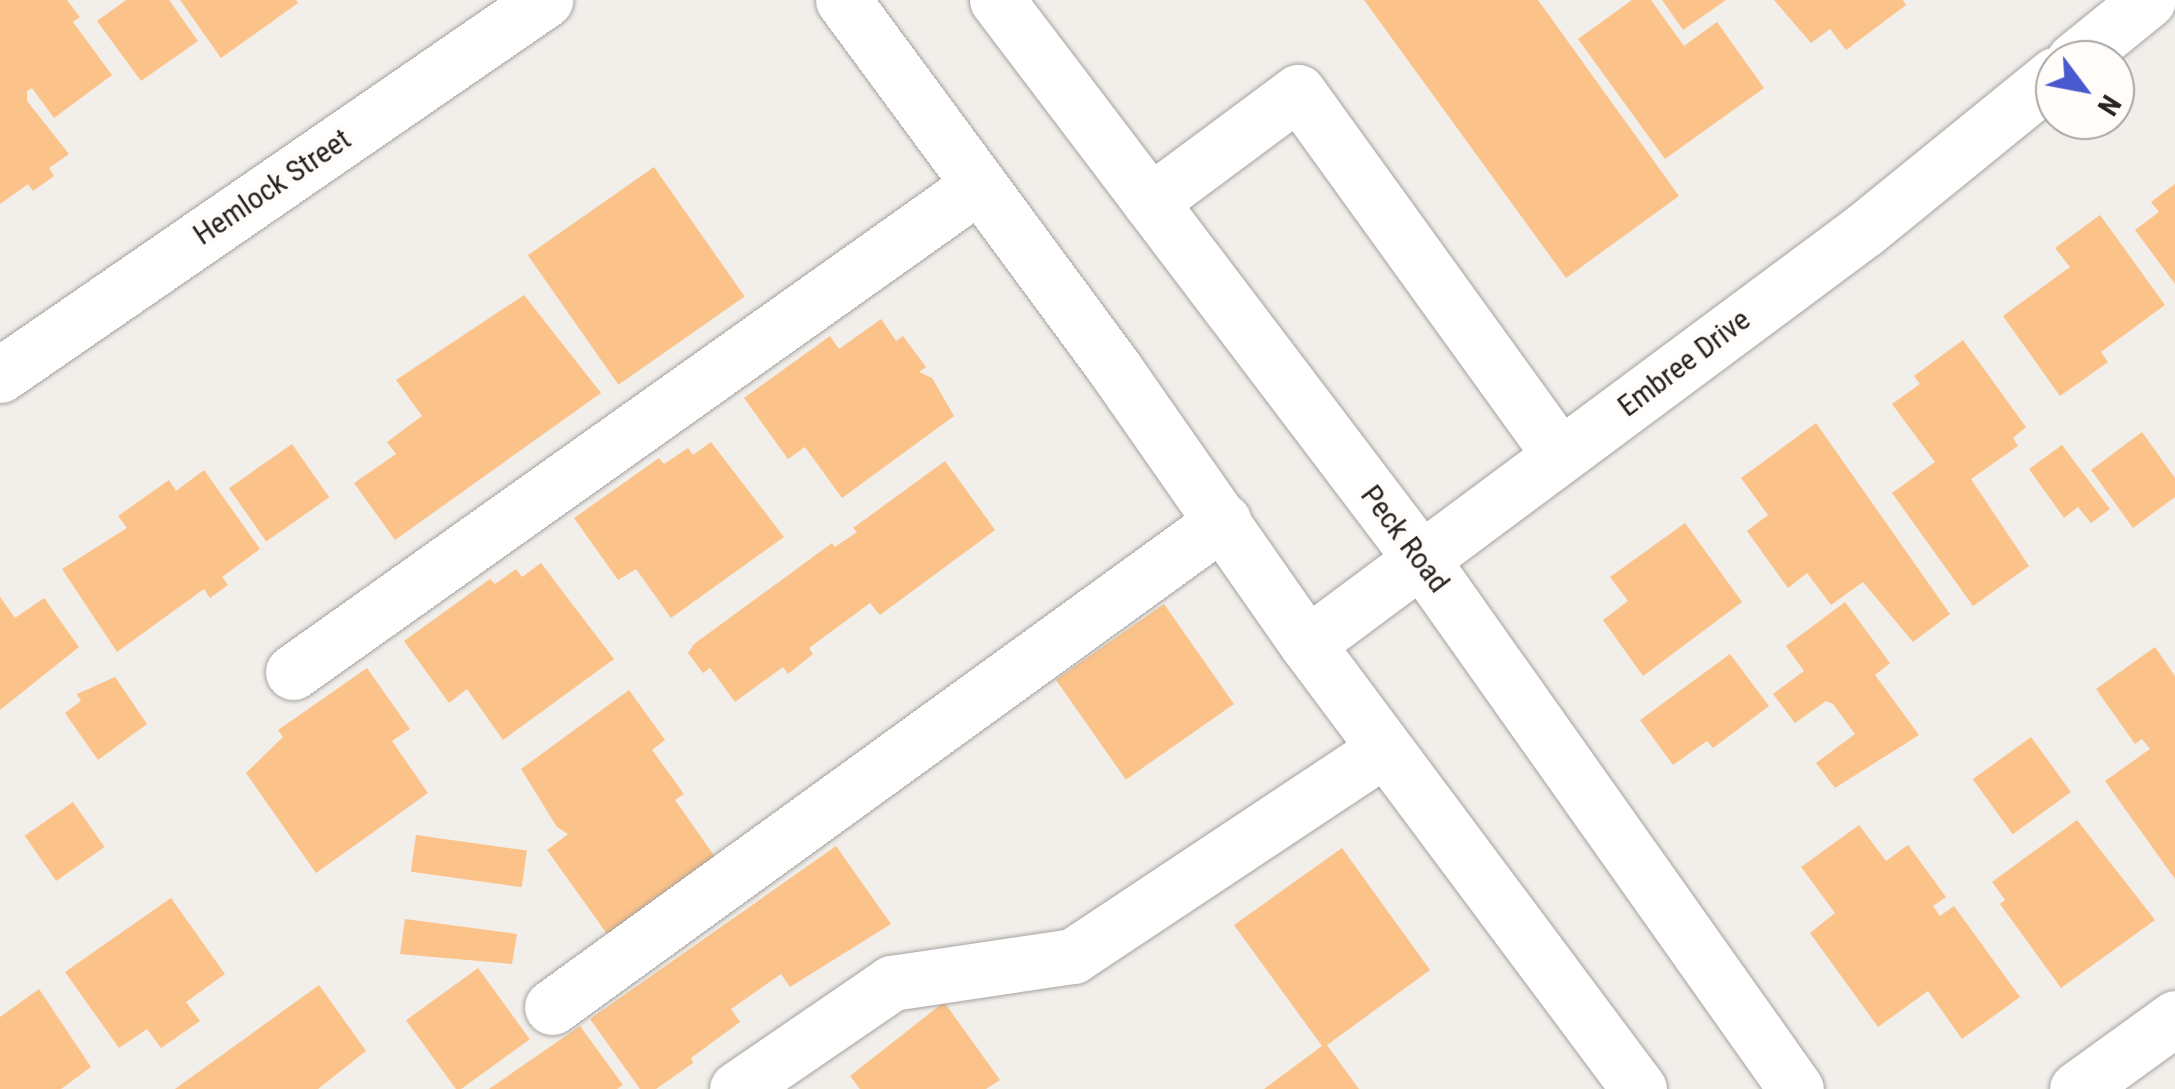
<!DOCTYPE html>
<style>
body{margin:0}
#map{position:relative;width:2175px;height:1089px;overflow:hidden;background:#f2efeb;font-family:"Roboto Condensed",sans-serif}
div>[style]{position:absolute}
[style*='--x']{left:calc(var(--x)*1px);top:calc(var(--y)*1px);width:calc(var(--w)*1px);rotate:calc(var(--a)*1deg)}
.building>*{inset:0;background:#fbc289;transform-origin:0 0}
.roads{filter:drop-shadow(0 0 2px #a5a29f) drop-shadow(0 0 2px #a5a29f)}
.minor>*{height:55px;margin:-27.5px;padding:0 27.5px;transform-origin:27.5px;border-radius:27.5px;background:#fff}
.major>*{height:55px;margin:-27.5px;padding:0 27.5px;transform-origin:27.5px;border-radius:27.5px;background:#fff}
span{translate:-50% -50%;white-space:nowrap;text-align:center;line-height:1.15;-webkit-text-stroke:8px #fffcfa;paint-order:stroke}
.street-label{font-size:30px;color:#252423}
.north{position:absolute;left:2035px;top:40px;width:100px;height:100px;box-sizing:border-box;background:#fffcfa;border:2px solid #a8a6a4;border-radius:50%;rotate:122deg;font-size:28px;font-weight:700;line-height:40px;text-align:center;color:#252423}
.north::after{content:'';display:block;margin:auto;width:35px;height:45px;background:#4959ce;clip-path:polygon(50% 0,100% 100%,50% 72%,0 100%)}
</style>
<div id="map">
<div class="building">
<div style="clip-path:polygon(0 0,67px 0,80px 17px,73px 22px,112px 75px,54px 118px,32px 88px,27px 91px,27px 101px,69px 154px,49px 168px,54px 176px,33px 191px,28px 184px,0 204px)"></div>
<div style="clip-path:polygon(126px 0,169px 0,198px 41px,141px 81px,97px 21px)"></div>
<div style="clip-path:polygon(180px 0,296px 0,298px 3px,221px 58px)"></div>
<div style="clip-path:polygon(1364px 0,1538px 0,1679px 196px,1566px 278px)"></div>
<div style="clip-path:polygon(1632px 0,1651px 0,1684px 46px,1717px 22px,1764px 88px,1665px 159px,1578px 39px)"></div>
<div style="clip-path:polygon(1662px 0,1726px 0,1683px 30px)"></div>
<div style="clip-path:polygon(1774px 0,1903px 0,1906px 5px,1846px 50px,1830px 29px,1811px 43px)"></div>
<div style="left:654px;top:167px;width:158px;height:154px;rotate:55deg"></div>
<div style="clip-path:polygon(2175px 184px,2175px 284px,2135px 230px,2159px 212px,2151px 202px)"></div>
<div style="clip-path:polygon(2100px 215px,2165px 305px,2101px 352px,2108px 362px,2060px 396px,2003px 316px,2070px 267px,2055px 248px)"></div>
<div style="clip-path:polygon(524px 295px,601px 393px,395px 540px,354px 483px,396px 454px,387px 442px,422px 416px,396px 380px)"></div>
<div style="clip-path:polygon(881px 319px,896px 341px,903px 336px,926px 367px,919px 372px,932px 378px,954px 416px,842px 498px,805px 447px,788px 459px,744px 398px,830px 336px,839px 349px)"></div>
<div style="clip-path:polygon(1963px 340px,2026px 427px,2013px 438px,2018px 446px,1971px 479px,2029px 566px,1973px 606px,1892px 493px,1935px 462px,1892px 404px,1920px 384px,1914px 376px)"></div>
<div style="clip-path:polygon(1816px 423px,1950px 614px,1913px 642px,1863px 582px,1831px 605px,1807px 573px,1788px 588px,1747px 531px,1768px 515px,1741px 478px)"></div>
<div style="clip-path:polygon(2142px 432px,2175px 478px,2175px 497px,2133px 528px,2091px 470px)"></div>
<div style="clip-path:polygon(711px 442px,784px 537px,671px 618px,636px 569px,618px 580px,574px 518px,659px 458px,664px 464px,688px 448px,693px 455px)"></div>
<div style="left:292px;top:444px;width:65px;height:77px;rotate:55deg"></div>
<div style="clip-path:polygon(2062px 445px,2110px 509px,2091px 523px,2078px 507px,2064px 518px,2029px 469px)"></div>
<div style="clip-path:polygon(945px 461px,995px 530px,880px 615px,870px 603px,809px 648px,813px 654px,788px 674px,783px 667px,735px 702px,710px 668px,703px 673px,688px 653px,694px 644px,832px 543px,835px 547px,857px 532px,853px 528px)"></div>
<div style="clip-path:polygon(204px 470px,260px 549px,222px 577px,228px 585px,210px 598px,204px 589px,117px 652px,62px 569px,127px 528px,118px 516px,169px 480px,176px 491px)"></div>
<div style="clip-path:polygon(1685px 523px,1742px 602px,1643px 676px,1603px 620px,1628px 601px,1610px 577px)"></div>
<div style="clip-path:polygon(541px 563px,614px 659px,503px 740px,467px 689px,449px 703px,404px 641px,490px 579px,495px 584px,516px 569px,522px 577px)"></div>
<div style="clip-path:polygon(0 597px,15px 618px,44px 598px,79px 647px,0 710px)"></div>
<div style="clip-path:polygon(1845px 602px,1890px 663px,1875px 675px,1919px 735px,1835px 788px,1816px 763px,1855px 734px,1833px 704px,1826px 701px,1795px 723px,1773px 694px,1804px 671px,1786px 646px)"></div>
<div style="left:1164px;top:604px;width:122px;height:132px;rotate:55deg"></div>
<div style="clip-path:polygon(2155px 647px,2175px 676px,2175px 879px,2105px 781px,2150px 749px,2142px 739px,2135px 744px,2096px 689px)"></div>
<div style="clip-path:polygon(1730px 654px,1769px 706px,1713px 748px,1707px 741px,1673px 765px,1640px 720px)"></div>
<div style="clip-path:polygon(367px 668px,410px 729px,392px 741px,428px 793px,316px 873px,246px 773px,283px 737px,278px 730px)"></div>
<div style="clip-path:polygon(115px 677px,147px 724px,98px 760px,65px 713px,81px 701px,77px 694px)"></div>
<div style="clip-path:polygon(629px 690px,665px 740px,652px 750px,684px 794px,675px 800px,725px 871px,615px 945px,547px 850px,568px 834px,557px 827px,521px 769px)"></div>
<div style="left:2031px;top:737px;width:68px;height:72px;rotate:54deg"></div>
<div style="left:73px;top:802px;width:55px;height:59px;rotate:55deg"></div>
<div style="clip-path:polygon(2077px 820px,2155px 920px,2061px 988px,2000px 904px,2005px 900px,1992px 882px)"></div>
<div style="clip-path:polygon(1859px 825px,1886px 861px,1908px 845px,1946px 897px,1933px 906px,1940px 916px,1954px 906px,2020px 997px,1962px 1039px,1928px 991px,1878px 1027px,1810px 933px,1835px 913px,1801px 867px)"></div>
<div style="left:416px;top:835px;width:112px;height:37px;rotate:8deg"></div>
<div style="clip-path:polygon(836px 846px,891px 924px,790px 987px,781px 974px,731px 1009px,740px 1022px,691px 1058px,693px 1063px,656px 1089px,640px 1089px,590px 1019px)"></div>
<div style="clip-path:polygon(1342px 848px,1430px 970px,1327px 1045px,1359px 1089px,1264px 1089px,1322px 1046px,1234px 925px)"></div>
<div style="clip-path:polygon(171px 898px,225px 974px,186px 1002px,200px 1021px,161px 1048px,147px 1029px,119px 1048px,65px 972px)"></div>
<div style="clip-path:polygon(405px 919px,517px 934px,512px 964px,400px 954px)"></div>
<div style="left:478px;top:968px;width:88px;height:89px;rotate:54deg"></div>
<div style="clip-path:polygon(319px 985px,366px 1051px,318px 1089px,175px 1089px)"></div>
<div style="clip-path:polygon(39px 989px,91px 1067px,61px 1089px,0 1089px,0 1017px)"></div>
<div style="clip-path:polygon(944px 1002px,1000px 1080px,986px 1089px,860px 1089px,850px 1076px)"></div>
<div style="clip-path:polygon(580px 1026px,623px 1085px,617px 1089px,489px 1089px)"></div>
</div>
<div class="roads">
<div class="minor">
<div style="--x:2074;--y:60;--w:95;--a:-39"></div>
<div style="--x:1150;--y:202;--w:184;--a:-36.6"></div>
<div style="--x:1298;--y:92;--w:448;--a:54.2"></div>
<div style="--x:0;--y:375;--w:662;--a:-34.53"></div>
<div style="--x:1307;--y:644;--w:694;--a:-36.62"></div>
<div style="--x:1864;--y:230;--w:246;--a:-39.1"></div>
<div style="--x:293;--y:672;--w:841;--a:-35.37"></div>
<div style="--x:552;--y:1007;--w:829;--a:-35.92"></div>
<div style="--x:737;--y:1089;--w:188;--a:-34.4"></div>
<div style="--x:892;--y:983;--w:183;--a:-8.5"></div>
<div style="--x:1073;--y:956;--w:374;--a:-33.6"></div>
<div style="--x:2077;--y:1089;--w:121;--a:-35.9"></div>
</div>
<div class="major">
<div style="--x:843;--y:0;--w:458;--a:53.6"></div>
<div style="--x:1115;--y:369;--w:335;--a:55.1"></div>
<div style="--x:1307;--y:644;--w:555;--a:53.27"></div>
<div style="--x:997;--y:0;--w:702;--a:52.82"></div>
<div style="--x:1421;--y:559;--w:649;--a:54.72"></div>
</div>
</div>
<div class="street-label">
<span style="left:272px;top:187px;rotate:-34deg">Hemlock Street</span>
<span style="left:1684px;top:363px;rotate:-37deg">Embree Drive</span>
<span style="left:1405px;top:539px;rotate:53deg">Peck Road</span>
</div>
<div class="north">N</div>
</div>
